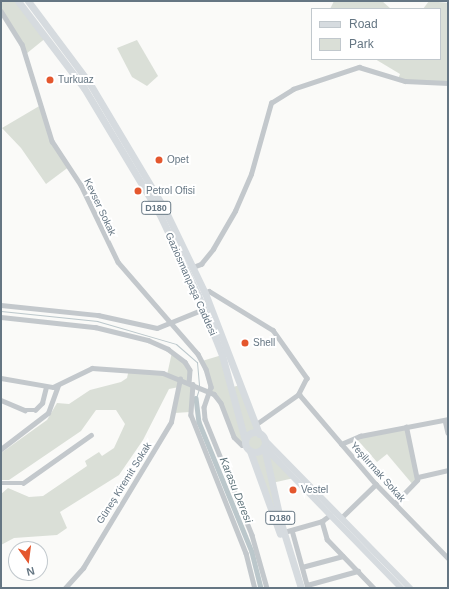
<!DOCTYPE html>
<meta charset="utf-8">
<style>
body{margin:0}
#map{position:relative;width:449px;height:589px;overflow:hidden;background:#fafaf8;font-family:Helvetica,sans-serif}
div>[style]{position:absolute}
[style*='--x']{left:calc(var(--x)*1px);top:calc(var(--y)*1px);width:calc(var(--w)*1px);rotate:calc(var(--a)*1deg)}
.green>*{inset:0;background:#dadfd7}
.stream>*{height:1px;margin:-0.5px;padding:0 0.5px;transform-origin:0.5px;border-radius:0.5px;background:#bbc7cb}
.canal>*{height:4.5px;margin:-2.25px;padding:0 2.25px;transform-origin:2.25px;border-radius:2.25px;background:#bbc7cb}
.minor>*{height:4.5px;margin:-2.25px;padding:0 2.25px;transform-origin:2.25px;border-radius:2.25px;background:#c3c8cc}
.major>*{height:6px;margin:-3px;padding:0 3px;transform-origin:3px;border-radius:3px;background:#d6dbdf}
.highway>*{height:7px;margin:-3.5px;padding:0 3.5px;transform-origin:3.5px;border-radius:3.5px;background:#d6dbdf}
.highway>.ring{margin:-3.5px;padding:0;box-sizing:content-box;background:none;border:7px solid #d6dbdf;border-radius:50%}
.dots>*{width:11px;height:11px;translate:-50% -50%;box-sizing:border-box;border:2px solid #fff;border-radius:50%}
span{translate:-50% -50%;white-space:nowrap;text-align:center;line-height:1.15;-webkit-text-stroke:4px #fff;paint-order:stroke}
.shield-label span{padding:1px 3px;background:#fff;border:1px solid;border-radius:3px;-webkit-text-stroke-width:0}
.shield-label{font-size:9px;color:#657683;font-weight:700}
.poi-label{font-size:10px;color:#657683}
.left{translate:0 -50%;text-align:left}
.street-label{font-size:10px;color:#657683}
.water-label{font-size:11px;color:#60757c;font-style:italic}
.frame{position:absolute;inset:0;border:2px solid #657683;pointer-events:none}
.legend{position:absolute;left:311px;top:8px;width:130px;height:52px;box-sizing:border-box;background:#fff;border:1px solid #c1c8cd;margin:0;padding:5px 7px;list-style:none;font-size:12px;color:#657683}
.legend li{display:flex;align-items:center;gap:8px;height:20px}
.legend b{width:20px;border:1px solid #c1c8cd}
.north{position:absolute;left:8px;top:541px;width:40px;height:40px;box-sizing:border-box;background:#fff;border:1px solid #c1c8cd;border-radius:50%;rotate:166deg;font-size:11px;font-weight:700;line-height:16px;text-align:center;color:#657683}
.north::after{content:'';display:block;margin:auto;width:14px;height:18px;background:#e4572e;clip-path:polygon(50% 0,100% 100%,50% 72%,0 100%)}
</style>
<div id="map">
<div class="green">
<div style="clip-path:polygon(1px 1px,18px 1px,47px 37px,26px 54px,1px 11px)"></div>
<div style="clip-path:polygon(334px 1px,382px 1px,391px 9px,330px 9px)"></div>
<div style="clip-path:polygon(429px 1px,448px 3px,448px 83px,398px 79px,400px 74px,375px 59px,440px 59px,440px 9px,423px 9px)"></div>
<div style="clip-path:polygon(137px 40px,158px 76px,147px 86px,132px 77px,117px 48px)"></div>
<div style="clip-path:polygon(41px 105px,50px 135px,70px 166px,46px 184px,21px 148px,2px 128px)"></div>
<div style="clip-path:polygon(172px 352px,188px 366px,189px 383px,193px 384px,190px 412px,175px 413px,179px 387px,169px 389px,143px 440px,119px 475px,60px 512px,67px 528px,57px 535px,14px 538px,1px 545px,1px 494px,8px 488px,29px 497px,43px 496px,87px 466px,85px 461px,99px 452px,102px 456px,114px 448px,125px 424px,116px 410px,96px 410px,81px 431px,9px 480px,1px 480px,1px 453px,47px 420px,57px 403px,69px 404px,90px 390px,121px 382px,127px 378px,129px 369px,167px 375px)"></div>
<div style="clip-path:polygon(222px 355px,233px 387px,240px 385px,259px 434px,294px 478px,272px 483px,278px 509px,272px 510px,248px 450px,234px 437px,224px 410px,210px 392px,202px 361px)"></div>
<div style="clip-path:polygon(406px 427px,417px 471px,414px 486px,387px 454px,377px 462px,355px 437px)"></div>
</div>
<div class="stream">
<div style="--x:1;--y:311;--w:97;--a:5.9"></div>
<div style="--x:97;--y:321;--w:82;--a:16.2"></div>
<div style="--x:176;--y:344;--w:28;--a:41"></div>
<div style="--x:197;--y:362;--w:24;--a:85"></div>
<div style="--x:196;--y:398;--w:9;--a:-72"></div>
</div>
<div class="canal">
<div style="--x:196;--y:398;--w:24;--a:83"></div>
<div style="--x:199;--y:422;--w:140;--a:67.8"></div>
<div style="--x:252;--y:552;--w:37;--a:76"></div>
</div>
<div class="minor">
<div style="--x:1;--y:11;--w:39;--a:58"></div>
<div style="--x:22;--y:44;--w:102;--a:72.8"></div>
<div style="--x:52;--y:141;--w:53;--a:56.6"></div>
<div style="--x:81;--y:185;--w:85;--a:64.3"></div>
<div style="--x:118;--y:262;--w:122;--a:49"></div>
<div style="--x:198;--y:354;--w:17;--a:62"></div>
<div style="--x:206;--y:369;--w:19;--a:74"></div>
<div style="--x:211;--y:387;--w:21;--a:109"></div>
<div style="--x:204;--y:407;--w:12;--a:85"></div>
<div style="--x:205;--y:419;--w:125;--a:67.9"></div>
<div style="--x:252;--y:535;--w:55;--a:74.2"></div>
<div style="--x:193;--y:267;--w:9;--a:-21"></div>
<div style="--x:201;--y:264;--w:19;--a:-51"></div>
<div style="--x:213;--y:249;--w:44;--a:-59.9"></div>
<div style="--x:235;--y:211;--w:40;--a:-66.6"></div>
<div style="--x:251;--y:174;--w:74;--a:-74.3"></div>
<div style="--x:271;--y:103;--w:26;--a:-32"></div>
<div style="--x:293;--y:89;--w:70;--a:-18.4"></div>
<div style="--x:359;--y:67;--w:48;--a:16.9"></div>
<div style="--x:405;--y:81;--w:43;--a:2.7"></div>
<div style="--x:205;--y:293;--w:4;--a:-27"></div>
<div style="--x:209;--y:291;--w:75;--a:31.4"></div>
<div style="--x:273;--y:330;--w:59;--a:54.7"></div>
<div style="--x:307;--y:378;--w:18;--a:117"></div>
<div style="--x:1;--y:305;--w:98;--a:5.9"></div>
<div style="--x:98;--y:315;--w:60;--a:12.4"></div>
<div style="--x:157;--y:328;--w:51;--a:-22"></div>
<div style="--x:1;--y:317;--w:95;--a:6.1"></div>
<div style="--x:95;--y:327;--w:55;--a:13.8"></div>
<div style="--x:148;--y:340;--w:22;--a:24"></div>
<div style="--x:168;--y:349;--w:21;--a:37"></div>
<div style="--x:185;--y:362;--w:9;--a:58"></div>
<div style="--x:190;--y:370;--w:13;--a:94"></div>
<div style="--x:1;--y:378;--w:53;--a:9.8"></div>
<div style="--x:53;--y:387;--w:43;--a:-26"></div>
<div style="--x:92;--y:368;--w:71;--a:4"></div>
<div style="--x:163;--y:373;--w:55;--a:22.4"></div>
<div style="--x:214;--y:394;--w:11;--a:52"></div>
<div style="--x:221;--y:403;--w:36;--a:69"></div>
<div style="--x:234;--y:437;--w:11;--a:45"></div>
<div style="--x:242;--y:445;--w:3;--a:-18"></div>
<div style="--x:193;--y:384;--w:31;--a:94"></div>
<div style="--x:191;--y:415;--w:149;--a:68.3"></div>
<div style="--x:246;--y:553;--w:36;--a:76"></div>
<div style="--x:1;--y:400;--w:26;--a:23"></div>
<div style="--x:25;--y:410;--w:10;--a:0"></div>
<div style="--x:35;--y:410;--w:10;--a:-45"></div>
<div style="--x:42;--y:403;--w:16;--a:-76"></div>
<div style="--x:445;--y:420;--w:13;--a:77"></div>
<div style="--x:255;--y:425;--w:54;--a:-35.2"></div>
<div style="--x:299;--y:394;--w:118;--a:49.5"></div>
<div style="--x:376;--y:484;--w:103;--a:45.8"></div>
<div style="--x:341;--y:444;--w:21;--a:-23"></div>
<div style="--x:360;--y:436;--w:90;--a:-10.9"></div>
<div style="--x:1;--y:449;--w:59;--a:-37.5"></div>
<div style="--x:48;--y:413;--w:29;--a:-70"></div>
<div style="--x:418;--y:477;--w:31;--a:-13"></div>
<div style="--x:1;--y:483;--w:22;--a:0"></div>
<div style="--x:23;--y:483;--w:83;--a:-35.2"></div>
<div style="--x:395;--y:503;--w:32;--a:-46"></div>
<div style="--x:417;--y:480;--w:54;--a:-101.7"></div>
<div style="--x:342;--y:517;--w:47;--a:-44.1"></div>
<div style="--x:322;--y:521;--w:19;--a:74"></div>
<div style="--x:327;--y:539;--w:68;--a:46.2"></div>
<div style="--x:292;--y:530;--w:60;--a:74.6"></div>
<div style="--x:284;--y:532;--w:40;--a:-16"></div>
<div style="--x:322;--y:521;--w:10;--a:-37"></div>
<div style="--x:302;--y:567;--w:42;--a:-15"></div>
<div style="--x:307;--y:585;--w:53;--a:-15.4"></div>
<div style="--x:65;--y:588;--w:27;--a:-48"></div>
<div style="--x:83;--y:568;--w:170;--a:-58.9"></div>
<div style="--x:171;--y:422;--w:44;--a:-78.2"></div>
</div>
<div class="major">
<div style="--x:264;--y:439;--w:209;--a:45.6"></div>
<div style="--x:264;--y:447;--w:197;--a:45.8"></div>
</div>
<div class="highway">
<div style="--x:18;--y:1;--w:109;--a:52.8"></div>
<div style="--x:84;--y:88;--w:146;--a:59"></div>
<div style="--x:159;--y:213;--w:91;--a:64.6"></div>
<div style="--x:198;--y:295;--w:65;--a:68.2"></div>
<div style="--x:222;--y:355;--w:88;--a:74.9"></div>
<div style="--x:28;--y:1;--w:104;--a:53.2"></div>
<div style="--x:90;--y:84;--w:147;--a:59.2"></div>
<div style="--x:165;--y:210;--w:92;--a:64.3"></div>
<div style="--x:205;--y:293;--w:151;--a:69"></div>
<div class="ring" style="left:245px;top:432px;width:13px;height:13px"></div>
<div style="--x:264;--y:447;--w:78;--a:77.4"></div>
<div style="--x:281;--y:523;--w:68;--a:72.9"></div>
<div style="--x:250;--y:451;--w:88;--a:70.1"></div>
</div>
<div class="dots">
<div style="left:50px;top:80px;background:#e4572e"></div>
<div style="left:159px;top:160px;background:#e4572e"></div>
<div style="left:138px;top:191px;background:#e4572e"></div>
<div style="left:245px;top:343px;background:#e4572e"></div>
<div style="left:293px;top:490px;background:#e4572e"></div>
</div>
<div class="shield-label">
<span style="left:156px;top:208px">D180</span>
<span style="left:280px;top:518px">D180</span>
</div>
<div class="poi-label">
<span class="left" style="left:58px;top:80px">Turkuaz</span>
<span class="left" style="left:167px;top:160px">Opet</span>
<span class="left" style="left:146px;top:191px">Petrol Ofisi</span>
<span class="left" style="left:253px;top:343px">Shell</span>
<span class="left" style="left:301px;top:490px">Vestel</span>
</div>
<div class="street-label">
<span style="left:100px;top:207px;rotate:65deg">Kevser Sokak</span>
<span style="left:191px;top:284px;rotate:66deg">Gaziosmanpaşa Caddesi</span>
<span style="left:378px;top:472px;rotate:48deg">Yeşilırmak Sokak</span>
<span style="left:124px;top:483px;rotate:-58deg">Güneş Kiremit Sokak</span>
</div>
<div class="water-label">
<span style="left:236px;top:490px;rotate:68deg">Karasu Deresi</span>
</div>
<div class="frame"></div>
<ul class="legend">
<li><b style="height:5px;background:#d6dbdf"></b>Road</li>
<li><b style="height:11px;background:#dadfd7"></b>Park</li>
</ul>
<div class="north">N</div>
</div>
